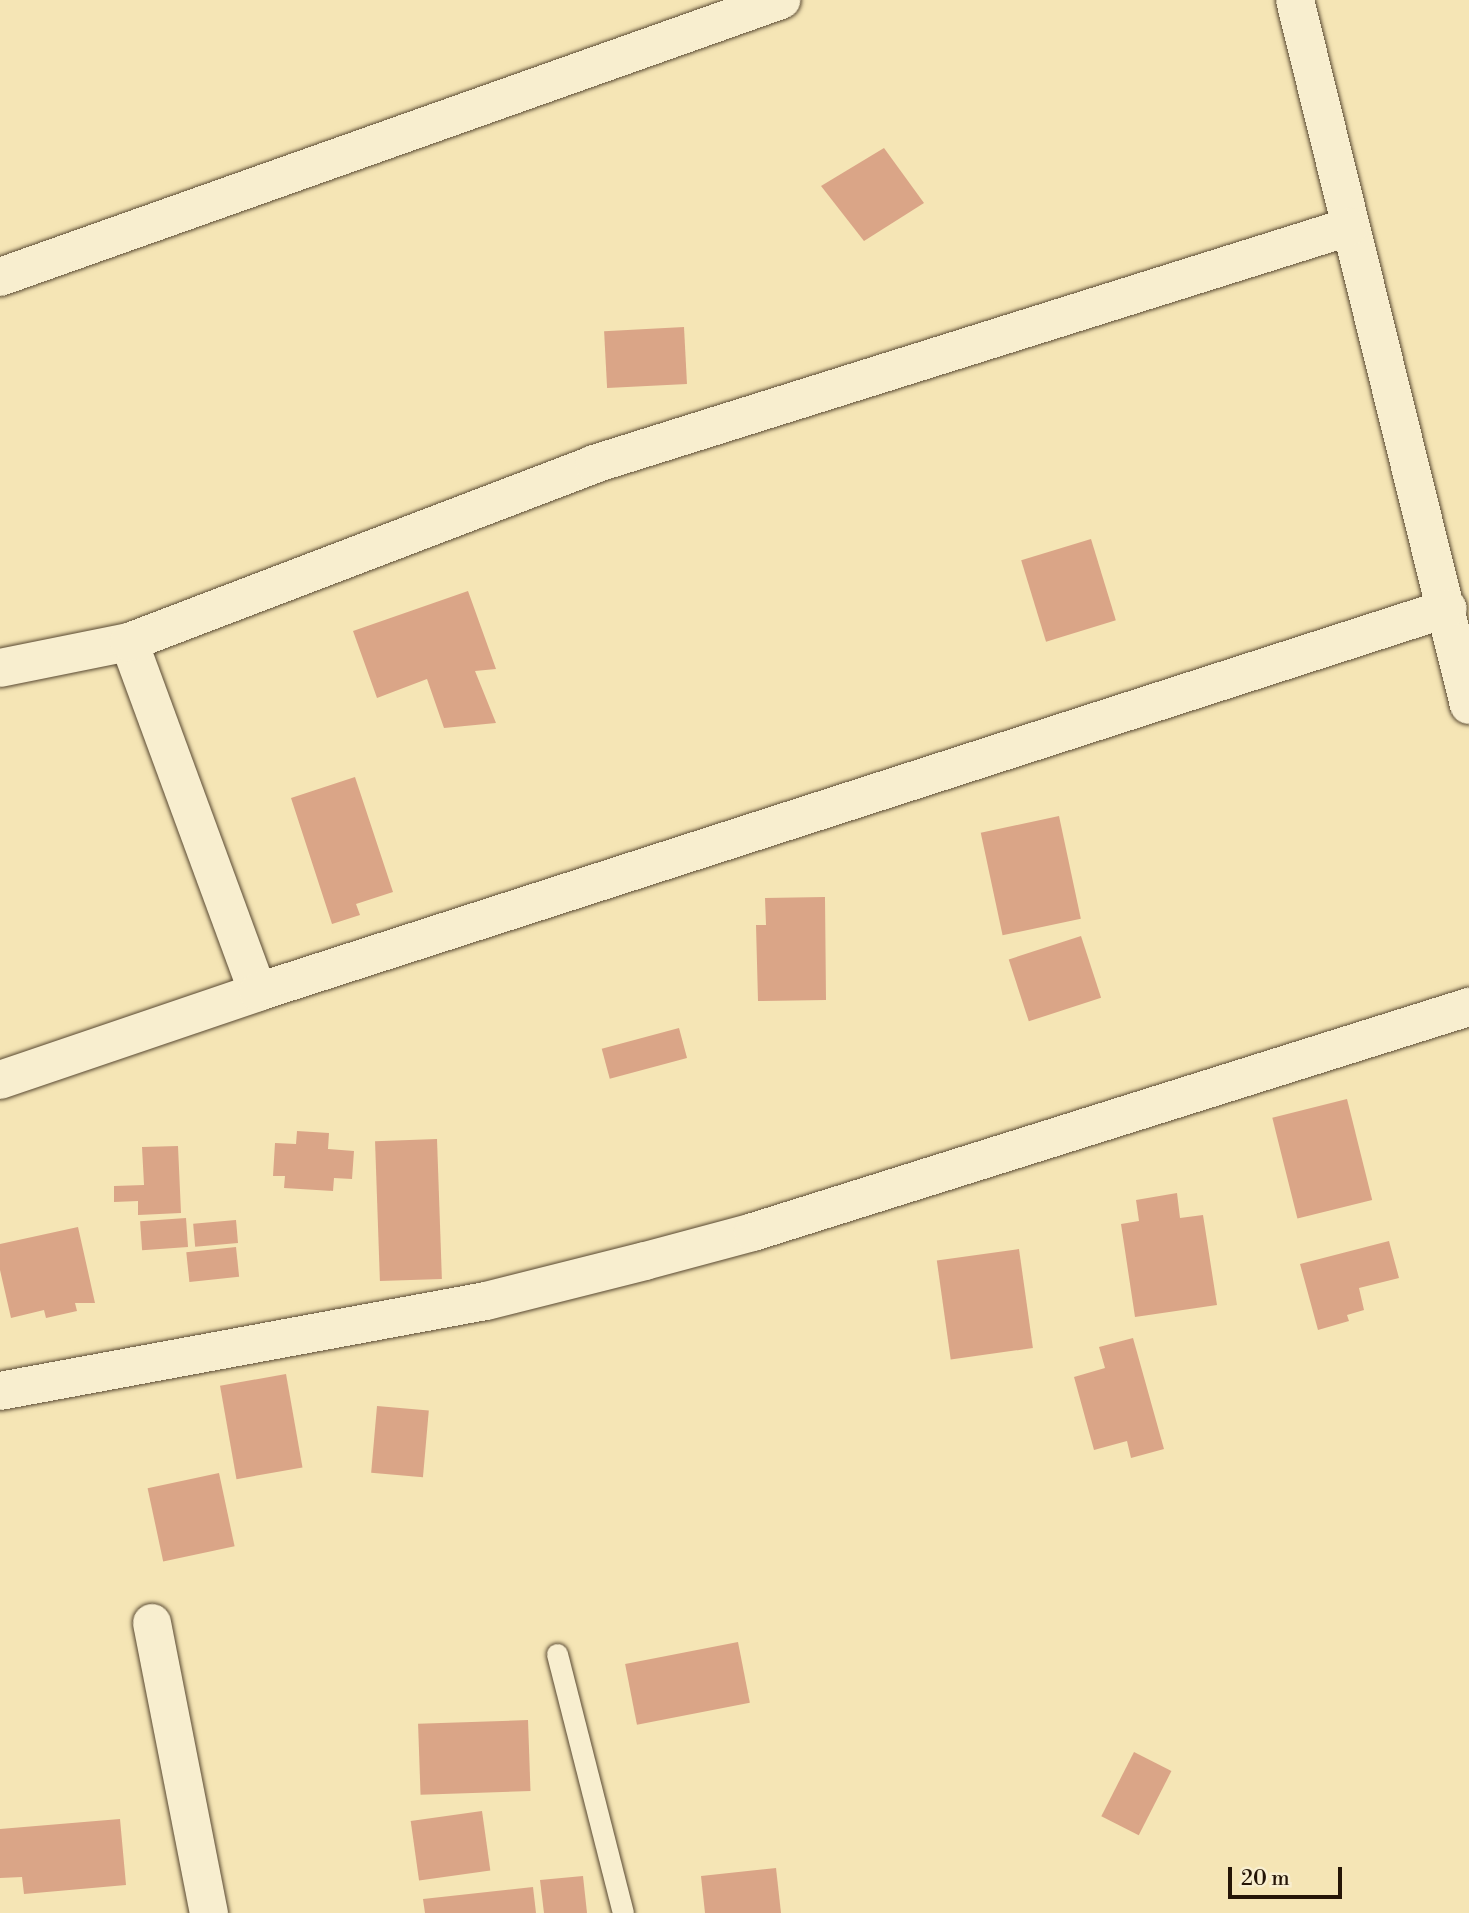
<!DOCTYPE html>
<style>
body{margin:0}
#map{position:relative;width:1469px;height:1913px;overflow:hidden;background:#f5e5b5;font-family:"Libre Bodoni",serif}
div>[style]{position:absolute}
[style*='--x']{left:calc(var(--x)*1px);top:calc(var(--y)*1px);width:calc(var(--w)*1px);rotate:calc(var(--a)*1deg)}
.building>*{inset:0;background:#daa587;transform-origin:0 0}
.roads{filter:drop-shadow(0 0 2px #594932) drop-shadow(0 0 2px #594932)}
.lane>*{height:21px;margin:-10.5px;padding:0 10.5px;transform-origin:10.5px;border-radius:10.5px;background:#f8eecf}
.street>*{height:38px;margin:-19px;padding:0 19px;transform-origin:19px;border-radius:19px;background:#f8eecf}
span{translate:-50% -50%;white-space:nowrap;text-align:center;line-height:1.15;-webkit-text-stroke:5px #f8eecf;paint-order:stroke}
.scale{position:absolute;left:1228px;top:1867px;width:114px;height:32px;box-sizing:border-box;border:4px solid #251506;border-top:0;padding-left:9px;font-size:21px;line-height:24px;white-space:nowrap;color:#251506;-webkit-text-stroke:5px #f8eecf;paint-order:stroke}
</style>
<div id="map">
<div class="building">
<div style="clip-path:polygon(884px 148px,924px 203px,864px 241px,821px 186px)"></div>
<div style="left:684px;top:327px;width:57px;height:80px;rotate:87deg"></div>
<div style="left:1091px;top:539px;width:85px;height:73px;rotate:73deg"></div>
<div style="clip-path:polygon(468px 591px,496px 669px,475px 671px,496px 723px,444px 728px,427px 679px,377px 698px,353px 631px)"></div>
<div style="clip-path:polygon(355px 777px,393px 892px,356px 904px,360px 915px,332px 924px,291px 798px)"></div>
<div style="left:1059px;top:816px;width:105px;height:80px;rotate:78deg"></div>
<div style="clip-path:polygon(825px 897px,826px 1000px,758px 1001px,756px 925px,766px 925px,765px 898px)"></div>
<div style="left:1081px;top:936px;width:65px;height:76px;rotate:72deg"></div>
<div style="left:679px;top:1028px;width:31px;height:80px;rotate:75deg"></div>
<div style="left:1347px;top:1099px;width:104px;height:77px;rotate:76deg"></div>
<div style="clip-path:polygon(297px 1131px,329px 1133px,328px 1149px,354px 1151px,352px 1179px,334px 1178px,333px 1191px,284px 1188px,285px 1176px,273px 1176px,275px 1143px,296px 1144px)"></div>
<div style="left:437px;top:1139px;width:140px;height:62px;rotate:88deg"></div>
<div style="clip-path:polygon(178px 1146px,181px 1213px,138px 1215px,138px 1201px,114px 1202px,114px 1186px,144px 1185px,142px 1147px)"></div>
<div style="clip-path:polygon(1177px 1193px,1180px 1218px,1203px 1215px,1217px 1305px,1135px 1317px,1121px 1224px,1139px 1221px,1136px 1200px)"></div>
<div style="left:186px;top:1218px;width:29px;height:46px;rotate:86deg"></div>
<div style="left:236px;top:1220px;width:23px;height:43px;rotate:85deg"></div>
<div style="clip-path:polygon(78px 1227px,95px 1303px,75px 1303px,77px 1311px,46px 1318px,44px 1310px,11px 1318px,0 1270px,0 1244px)"></div>
<div style="clip-path:polygon(1389px 1241px,1399px 1278px,1359px 1288px,1364px 1310px,1347px 1315px,1349px 1321px,1318px 1330px,1300px 1264px)"></div>
<div style="left:236px;top:1247px;width:30px;height:50px;rotate:84deg"></div>
<div style="left:1019px;top:1249px;width:100px;height:83px;rotate:82deg"></div>
<div style="clip-path:polygon(1133px 1338px,1164px 1449px,1131px 1458px,1127px 1441px,1094px 1450px,1074px 1377px,1105px 1368px,1099px 1347px)"></div>
<div style="left:286px;top:1374px;width:95px;height:67px;rotate:80deg"></div>
<div style="left:377px;top:1406px;width:52px;height:67px;rotate:5deg"></div>
<div style="left:219px;top:1473px;width:75px;height:73px;rotate:78deg"></div>
<div style="left:738px;top:1642px;width:62px;height:115px;rotate:79deg"></div>
<div style="left:528px;top:1720px;width:71px;height:110px;rotate:88deg"></div>
<div style="left:1134px;top:1752px;width:42px;height:72px;rotate:27deg"></div>
<div style="left:482px;top:1811px;width:60px;height:72px;rotate:82deg"></div>
<div style="clip-path:polygon(120px 1819px,126px 1885px,24px 1894px,22px 1877px,0 1878px,0 1829px)"></div>
<div style="clip-path:polygon(776px 1868px,781px 1913px,705px 1913px,701px 1876px)"></div>
<div style="clip-path:polygon(583px 1876px,587px 1913px,544px 1913px,540px 1880px)"></div>
<div style="clip-path:polygon(533px 1887px,536px 1913px,425px 1913px,423px 1899px)"></div>
</div>
<div class="roads">
<div class="lane">
<div style="--x:557;--y:1654;--w:267;--a:75.7"></div>
</div>
<div class="street">
<div style="--x:1295;--y:0;--w:726;--a:76.14"></div>
<div style="--x:0;--y:277;--w:829;--a:-19.53"></div>
<div style="--x:129;--y:642;--w:373;--a:69.8"></div>
<div style="--x:0;--y:668;--w:132;--a:-11.4"></div>
<div style="--x:129;--y:642;--w:498;--a:-20.9"></div>
<div style="--x:594;--y:464;--w:791;--a:-17.43"></div>
<div style="--x:0;--y:1080;--w:273;--a:-18.8"></div>
<div style="--x:258;--y:992;--w:1250;--a:-17.88"></div>
<div style="--x:0;--y:1391;--w:494;--a:-10.5"></div>
<div style="--x:486;--y:1301;--w:164;--a:-14.1"></div>
<div style="--x:645;--y:1261;--w:112;--a:-15"></div>
<div style="--x:753;--y:1232;--w:751;--a:-17.45"></div>
<div style="--x:152;--y:1623;--w:296;--a:78.9"></div>
</div>
</div>
<div class="scale">20 m</div>
</div>
